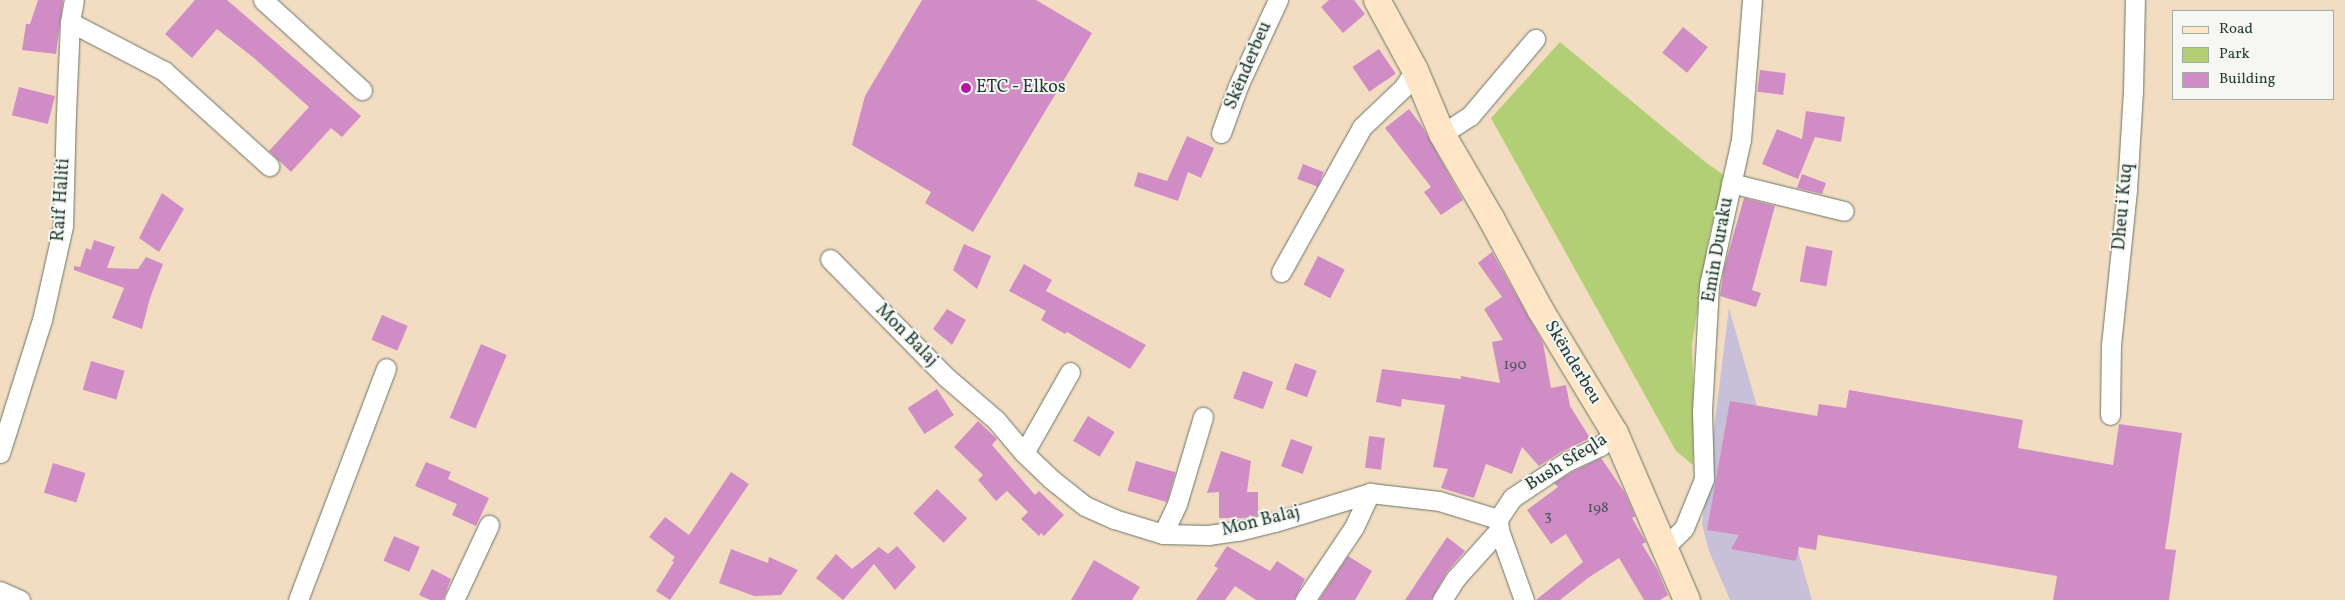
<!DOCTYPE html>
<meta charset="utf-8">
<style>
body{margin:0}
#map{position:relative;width:2345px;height:600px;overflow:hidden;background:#f3ddc2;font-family:Vollkorn,serif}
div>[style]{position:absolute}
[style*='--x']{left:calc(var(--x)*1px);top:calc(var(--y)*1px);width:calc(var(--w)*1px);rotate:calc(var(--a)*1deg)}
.industrial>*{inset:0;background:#c8c0d8}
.green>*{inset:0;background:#b2cf76}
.building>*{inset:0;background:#d08dc5;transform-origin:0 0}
.roads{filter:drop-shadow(0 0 1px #697566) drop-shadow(0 0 1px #697566)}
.minor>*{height:19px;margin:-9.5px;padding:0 9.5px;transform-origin:9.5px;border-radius:9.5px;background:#fff}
.secondary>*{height:26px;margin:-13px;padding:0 13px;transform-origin:13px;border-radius:13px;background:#fde5c5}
.dots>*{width:14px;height:14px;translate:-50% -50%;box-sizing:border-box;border:2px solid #f6f6f2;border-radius:50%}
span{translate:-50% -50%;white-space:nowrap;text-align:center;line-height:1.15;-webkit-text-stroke:4px #f6f6f2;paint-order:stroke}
.number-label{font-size:15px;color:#4b5158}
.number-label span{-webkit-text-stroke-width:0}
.street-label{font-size:18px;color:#1f3d34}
.poi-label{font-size:18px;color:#1f3d34}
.left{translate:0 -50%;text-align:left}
.legend{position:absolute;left:2172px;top:10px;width:162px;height:90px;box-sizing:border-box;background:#f6f6f2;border:1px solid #a0aca6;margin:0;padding:6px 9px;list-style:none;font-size:15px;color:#1f3d34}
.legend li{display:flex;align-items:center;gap:10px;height:25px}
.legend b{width:25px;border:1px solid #a0aca6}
</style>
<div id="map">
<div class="industrial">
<div style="clip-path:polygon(1729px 308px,1812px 600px,1730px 600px,1709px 551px,1702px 524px)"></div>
</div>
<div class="green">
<div style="clip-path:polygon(1560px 42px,1704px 161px,1725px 176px,1709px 236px,1692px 345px,1694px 411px,1693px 465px,1676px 451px,1491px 118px)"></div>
</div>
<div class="building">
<div style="clip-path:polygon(38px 0,63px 0,56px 54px,22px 50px,26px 24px,30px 24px)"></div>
<div style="clip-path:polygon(195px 0,227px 0,361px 116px,342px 137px,331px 128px,291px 172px,269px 151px,309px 107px,254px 58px,217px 29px,192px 58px,165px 34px)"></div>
<div style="clip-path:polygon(922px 0,1036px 0,1092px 33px,973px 232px,925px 203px,931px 192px,852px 145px,865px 96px)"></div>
<div style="clip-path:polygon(1329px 0,1354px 0,1365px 14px,1343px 33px,1321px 7px)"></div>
<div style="left:1683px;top:27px;width:32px;height:33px;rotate:39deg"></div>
<div style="left:1379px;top:49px;width:30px;height:32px;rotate:56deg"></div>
<div style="left:1760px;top:70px;width:26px;height:22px;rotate:7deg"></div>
<div style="left:19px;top:87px;width:37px;height:29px;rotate:14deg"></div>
<div style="clip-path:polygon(1409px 109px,1422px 126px,1463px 200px,1441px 215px,1424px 192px,1431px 187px,1385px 128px)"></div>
<div style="clip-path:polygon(1806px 111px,1845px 117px,1841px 142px,1815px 137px,1798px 179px,1762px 164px,1777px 129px,1802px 139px)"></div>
<div style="clip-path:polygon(1187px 136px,1214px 148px,1201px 178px,1188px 172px,1178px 201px,1134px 186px,1138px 172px,1167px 181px)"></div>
<div style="left:1303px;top:164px;width:22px;height:16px;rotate:21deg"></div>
<div style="clip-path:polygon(1802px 174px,1826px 183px,1822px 194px,1797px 188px)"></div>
<div style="clip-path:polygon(162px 193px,184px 209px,159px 252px,139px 238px)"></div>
<div style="clip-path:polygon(1744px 198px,1775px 206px,1752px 290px,1761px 293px,1756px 307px,1720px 296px,1724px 268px)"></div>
<div style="clip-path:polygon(94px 240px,115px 247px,107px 268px,138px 269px,146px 257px,163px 264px,150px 298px,142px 329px,112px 318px,124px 288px,74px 270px,74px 266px,80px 267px,86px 248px,91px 250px)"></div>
<div style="clip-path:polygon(964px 244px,991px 256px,977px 289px,953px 270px)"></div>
<div style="left:1806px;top:246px;width:27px;height:36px;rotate:10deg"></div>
<div style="clip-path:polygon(1492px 252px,1543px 343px,1551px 388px,1566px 385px,1570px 406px,1590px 438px,1561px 452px,1539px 466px,1522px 447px,1512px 474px,1486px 464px,1474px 498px,1441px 488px,1448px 469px,1433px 467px,1445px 405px,1402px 399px,1401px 407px,1376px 402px,1382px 369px,1461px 379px,1461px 376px,1500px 383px,1492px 342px,1503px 340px,1484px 309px,1502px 297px,1478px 263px)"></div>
<div style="left:1318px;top:256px;width:30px;height:32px;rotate:27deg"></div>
<div style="clip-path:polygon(1024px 264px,1052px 280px,1046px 291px,1146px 345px,1130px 369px,1067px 332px,1065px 334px,1041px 320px,1046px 311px,1009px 291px)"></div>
<div style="clip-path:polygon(947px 309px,966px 320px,952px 345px,933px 329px)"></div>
<div style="left:382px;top:315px;width:28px;height:27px;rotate:23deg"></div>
<div style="left:481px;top:344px;width:28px;height:80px;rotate:23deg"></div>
<div style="left:91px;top:361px;width:35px;height:30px;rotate:16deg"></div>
<div style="left:1295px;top:363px;width:23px;height:28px;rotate:20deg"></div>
<div style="left:1243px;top:371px;width:32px;height:29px;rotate:20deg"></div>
<div style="left:937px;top:389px;width:31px;height:35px;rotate:57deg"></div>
<div style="clip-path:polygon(1849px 390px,2023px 420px,2018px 448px,2113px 465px,2119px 424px,2182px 433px,2165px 549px,2176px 550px,2169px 600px,2053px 600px,2057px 576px,1818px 535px,1816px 550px,1799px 547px,1796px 561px,1731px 549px,1739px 535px,1707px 530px,1730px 401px,1817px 416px,1819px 404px,1846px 408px)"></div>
<div style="left:1088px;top:416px;width:31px;height:29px;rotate:31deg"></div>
<div style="clip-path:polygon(978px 421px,997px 439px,992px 445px,1035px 495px,1039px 491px,1064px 515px,1044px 536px,1041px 533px,1039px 536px,1021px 519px,1028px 512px,1007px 491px,996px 501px,978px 480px,983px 475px,954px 447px)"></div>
<div style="left:1369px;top:436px;width:16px;height:32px;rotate:7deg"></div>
<div style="left:1291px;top:439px;width:23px;height:29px;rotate:20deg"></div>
<div style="clip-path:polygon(1221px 451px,1251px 461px,1247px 492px,1258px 492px,1258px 515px,1242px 518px,1219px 518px,1219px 492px,1207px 493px)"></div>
<div style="clip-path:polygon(1601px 458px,1625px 493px,1635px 516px,1632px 518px,1646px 542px,1642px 544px,1657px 569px,1668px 595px,1660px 600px,1644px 600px,1619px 558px,1588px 578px,1560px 600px,1536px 600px,1583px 562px,1566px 534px,1551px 544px,1527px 510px,1558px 487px,1554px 483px,1572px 472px)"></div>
<div style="left:1136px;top:461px;width:41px;height:31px;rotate:16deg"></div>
<div style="clip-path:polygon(426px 462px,451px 472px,448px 479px,489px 498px,476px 526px,452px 515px,457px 504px,415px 486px)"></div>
<div style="left:53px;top:463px;width:34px;height:31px;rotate:17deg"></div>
<div style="clip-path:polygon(731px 472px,749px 484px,670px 600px,656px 591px,674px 562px,672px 561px,675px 557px,649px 537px,665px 517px,689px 535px)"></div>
<div style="left:937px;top:489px;width:42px;height:34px;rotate:44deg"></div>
<div style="left:394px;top:536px;width:28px;height:27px;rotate:23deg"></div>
<div style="clip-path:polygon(1447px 537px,1465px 551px,1447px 572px,1431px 600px,1405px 600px)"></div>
<div style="clip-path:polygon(897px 546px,916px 567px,895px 590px,874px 564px,843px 600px,816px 578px,836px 554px,852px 569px,879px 547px,888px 554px)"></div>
<div style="clip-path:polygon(1227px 546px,1270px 571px,1277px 561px,1305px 579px,1294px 600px,1256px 600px,1235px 586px,1225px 600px,1196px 600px,1218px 568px,1214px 566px)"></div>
<div style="clip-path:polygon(731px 549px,768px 563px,769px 557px,798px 570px,781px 595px,754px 596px,719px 583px)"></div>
<div style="clip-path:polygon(1348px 556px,1372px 571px,1355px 600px,1319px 600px)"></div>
<div style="clip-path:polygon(1094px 560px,1140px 587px,1132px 600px,1071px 600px)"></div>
<div style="clip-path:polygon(432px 569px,451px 579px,443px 600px,430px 600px,419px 595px)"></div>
</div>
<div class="roads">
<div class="minor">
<div style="--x:263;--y:0;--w:134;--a:42.3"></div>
<div style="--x:70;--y:22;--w:106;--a:27.5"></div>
<div style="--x:164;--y:71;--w:142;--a:42.1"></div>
<div style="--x:1221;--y:133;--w:50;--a:-70.1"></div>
<div style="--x:1238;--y:86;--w:95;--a:-65.1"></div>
<div style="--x:1442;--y:134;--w:33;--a:-33"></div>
<div style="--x:1470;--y:116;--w:101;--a:-49.8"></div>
<div style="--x:1731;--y:183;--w:116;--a:13.9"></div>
<div style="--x:830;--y:259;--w:165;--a:45.5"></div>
<div style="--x:946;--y:377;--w:66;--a:40.7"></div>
<div style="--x:996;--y:420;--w:43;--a:49.7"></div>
<div style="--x:1024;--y:453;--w:37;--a:44"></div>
<div style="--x:1051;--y:479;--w:43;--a:38.5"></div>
<div style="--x:1085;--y:506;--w:32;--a:24"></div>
<div style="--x:1114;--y:519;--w:51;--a:17"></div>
<div style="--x:1163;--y:534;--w:45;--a:1.3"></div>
<div style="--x:1208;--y:535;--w:30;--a:-8"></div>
<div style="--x:1238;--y:531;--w:38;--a:-14"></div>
<div style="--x:1275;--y:522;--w:99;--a:-17"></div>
<div style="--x:1370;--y:493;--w:69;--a:6.6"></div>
<div style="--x:1439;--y:501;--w:62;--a:17"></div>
<div style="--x:1281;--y:272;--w:166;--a:-60.8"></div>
<div style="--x:1362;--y:127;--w:57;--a:-43.6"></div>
<div style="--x:1403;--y:88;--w:22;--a:-56"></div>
<div style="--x:2110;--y:415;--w:70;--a:-89.2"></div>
<div style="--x:2111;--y:345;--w:157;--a:-84.1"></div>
<div style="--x:2127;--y:189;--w:97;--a:-86.5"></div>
<div style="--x:2133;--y:92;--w:92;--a:-88.8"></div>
<div style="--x:0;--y:453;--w:139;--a:-72.5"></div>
<div style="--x:42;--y:320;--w:96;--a:-77.4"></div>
<div style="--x:63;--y:226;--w:113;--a:-88.5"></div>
<div style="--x:66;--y:113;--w:91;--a:-87.5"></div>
<div style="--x:70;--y:22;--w:22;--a:-80"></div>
<div style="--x:1024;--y:453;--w:93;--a:-60.4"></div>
<div style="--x:1163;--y:534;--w:33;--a:-65"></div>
<div style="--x:1177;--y:504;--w:91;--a:-73.4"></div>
<div style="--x:1664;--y:548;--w:28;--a:-45"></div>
<div style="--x:1684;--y:528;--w:53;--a:-67.8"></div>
<div style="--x:1704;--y:479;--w:68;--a:-91.7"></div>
<div style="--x:1702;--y:411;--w:126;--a:-86.8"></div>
<div style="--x:1709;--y:285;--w:148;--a:-77.6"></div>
<div style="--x:1741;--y:140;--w:140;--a:-85.5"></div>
<div style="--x:0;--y:591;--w:22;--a:24"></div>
<div style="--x:298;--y:600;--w:248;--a:-69.2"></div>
<div style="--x:454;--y:600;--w:83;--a:-65"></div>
<div style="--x:1305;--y:600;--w:88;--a:-56.1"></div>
<div style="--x:1354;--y:527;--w:38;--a:-65"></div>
<div style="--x:1442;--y:600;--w:26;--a:-58"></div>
<div style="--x:1456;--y:578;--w:64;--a:-48.1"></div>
<div style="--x:1524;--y:600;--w:74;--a:-109.7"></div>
<div style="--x:1499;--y:530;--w:11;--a:-95"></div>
<div style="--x:1498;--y:519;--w:25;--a:-56"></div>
<div style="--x:1512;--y:498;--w:65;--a:-33.7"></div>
<div style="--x:1566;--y:462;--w:38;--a:-25"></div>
<div style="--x:1600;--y:446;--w:20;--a:-41"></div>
</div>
<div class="secondary">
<div style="--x:1377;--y:0;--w:80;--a:61.5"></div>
<div style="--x:1415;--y:70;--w:69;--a:67.1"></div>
<div style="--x:1442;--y:134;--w:99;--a:59.8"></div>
<div style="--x:1492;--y:220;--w:103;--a:61.7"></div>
<div style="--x:1541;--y:311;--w:143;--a:58.8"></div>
<div style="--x:1615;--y:433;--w:182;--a:66.7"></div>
</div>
</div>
<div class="dots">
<div style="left:966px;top:88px;background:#b5179e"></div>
</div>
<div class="number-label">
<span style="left:1515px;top:366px">190</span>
<span style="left:1598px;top:509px">198</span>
<span style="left:1548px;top:517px">3</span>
</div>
<div class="street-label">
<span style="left:1249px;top:66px;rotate:-67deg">Skënderbeu</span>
<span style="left:62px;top:200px;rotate:-86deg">Raif Haliti</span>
<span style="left:2124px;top:207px;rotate:-85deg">Dheu i Kuq</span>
<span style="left:1719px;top:250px;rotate:-80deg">Emin Duraku</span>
<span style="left:906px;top:336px;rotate:45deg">Mon Balaj</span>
<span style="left:1572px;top:363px;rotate:59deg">Skënderbeu</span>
<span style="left:1567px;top:463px;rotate:-32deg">Bush Sfeqla</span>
<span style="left:1261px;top:522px;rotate:-14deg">Mon Balaj</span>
</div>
<div class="poi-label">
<span class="left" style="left:976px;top:88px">ETC - Elkos</span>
</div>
<ul class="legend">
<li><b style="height:6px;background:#fde5c5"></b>Road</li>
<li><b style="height:14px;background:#b2cf76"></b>Park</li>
<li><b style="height:14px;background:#d08dc5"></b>Building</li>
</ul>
</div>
